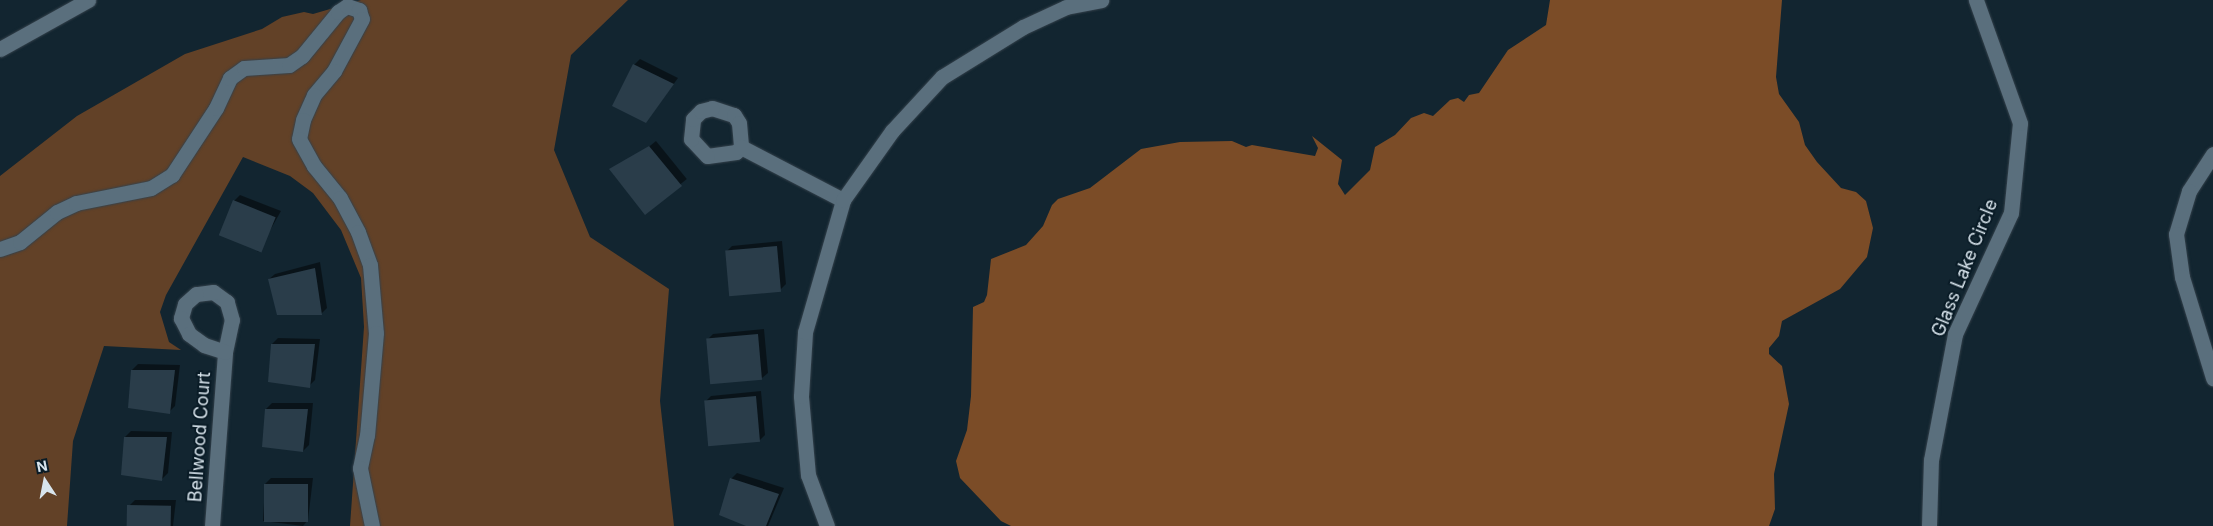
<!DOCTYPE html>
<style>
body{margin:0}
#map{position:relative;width:2213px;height:526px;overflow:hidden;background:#122530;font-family:Inter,sans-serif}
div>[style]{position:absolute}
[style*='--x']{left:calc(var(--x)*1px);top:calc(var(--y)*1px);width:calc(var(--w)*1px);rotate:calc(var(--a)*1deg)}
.green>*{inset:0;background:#624127}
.water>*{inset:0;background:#7b4c27}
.shadow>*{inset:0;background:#0007;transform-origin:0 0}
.building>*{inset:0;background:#2a3d4a;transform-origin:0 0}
.roads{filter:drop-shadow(0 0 1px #34414b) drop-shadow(0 0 1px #34414b)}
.minor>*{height:15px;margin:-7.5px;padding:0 7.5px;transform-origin:7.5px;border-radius:7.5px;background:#5a6f7d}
span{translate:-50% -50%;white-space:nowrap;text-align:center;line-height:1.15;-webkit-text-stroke:4px #091b26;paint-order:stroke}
.street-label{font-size:18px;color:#d8e4ec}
.north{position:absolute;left:20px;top:456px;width:50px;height:50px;-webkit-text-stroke:4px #091b26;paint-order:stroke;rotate:349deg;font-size:14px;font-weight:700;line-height:20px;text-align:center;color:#d8e4ec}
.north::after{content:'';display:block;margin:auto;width:18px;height:22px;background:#d8e4ec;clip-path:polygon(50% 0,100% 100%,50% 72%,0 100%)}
</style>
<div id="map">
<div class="green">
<div style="clip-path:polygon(361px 0,628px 0,571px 55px,554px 150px,590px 237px,669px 289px,660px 401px,674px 526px,350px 526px,364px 327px,361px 278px,341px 230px,313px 193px,290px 176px,243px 157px,166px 295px,160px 312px,169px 342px,181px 350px,104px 346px,73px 441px,67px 526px,0 526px,0 176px,77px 116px,185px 54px,262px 29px,282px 17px,304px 12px,313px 14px)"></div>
</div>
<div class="water">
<div style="clip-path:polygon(1550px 0,1782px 0,1776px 77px,1779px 94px,1799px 122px,1805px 145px,1817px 162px,1841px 188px,1856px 192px,1866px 201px,1873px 228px,1867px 257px,1840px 289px,1782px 321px,1779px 336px,1769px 348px,1769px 354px,1782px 366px,1789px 404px,1774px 474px,1775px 509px,1769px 526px,1011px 526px,1001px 521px,960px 478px,956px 461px,967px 430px,971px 396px,973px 307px,984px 302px,987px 295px,991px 259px,1026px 245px,1043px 226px,1052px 205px,1058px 199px,1090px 188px,1141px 149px,1180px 142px,1232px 141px,1246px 147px,1252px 145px,1315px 156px,1318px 148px,1312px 136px,1342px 160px,1338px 184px,1345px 195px,1370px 170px,1375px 147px,1395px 135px,1411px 118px,1424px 113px,1433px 116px,1450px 100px,1458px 98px,1464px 102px,1469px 95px,1479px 93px,1508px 50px,1546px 25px)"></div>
</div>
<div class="shadow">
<div style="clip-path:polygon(640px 59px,678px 78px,646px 122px,634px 65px)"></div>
<div style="left:656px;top:141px;width:49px;height:54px;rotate:51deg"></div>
<div style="clip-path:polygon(240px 195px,281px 211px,258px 252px,234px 201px)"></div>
<div style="clip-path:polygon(782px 241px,786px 284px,780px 290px,726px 252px,732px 246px)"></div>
<div style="clip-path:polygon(320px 262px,327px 308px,321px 314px,269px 279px,275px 274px)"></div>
<div style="clip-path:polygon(764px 329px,768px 373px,762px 378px,707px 340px,713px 334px)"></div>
<div style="clip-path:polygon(278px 338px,320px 339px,315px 380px,309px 386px,272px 344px)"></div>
<div style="clip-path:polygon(138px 364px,180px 365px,175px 406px,169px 412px,132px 370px)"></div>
<div style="clip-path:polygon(761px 391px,765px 435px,759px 441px,705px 402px,711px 396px)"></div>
<div style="clip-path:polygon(272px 403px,313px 403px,309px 445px,303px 451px,266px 409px)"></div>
<div style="clip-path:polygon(131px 431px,172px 432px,168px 473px,162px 479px,125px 437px)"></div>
<div style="clip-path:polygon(737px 473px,784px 488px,768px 526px,749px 526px,731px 479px)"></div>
<div style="clip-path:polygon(271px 478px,313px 478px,308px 520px,303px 526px,263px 521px,265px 484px)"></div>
<div style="clip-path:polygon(135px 500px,176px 500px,173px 526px,127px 526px,129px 506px)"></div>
</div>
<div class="building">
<div style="clip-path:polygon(633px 64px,674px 84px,646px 123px,612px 106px)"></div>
<div style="clip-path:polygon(649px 146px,682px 186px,645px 215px,609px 169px)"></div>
<div style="left:233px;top:200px;width:46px;height:38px;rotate:22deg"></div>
<div style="left:777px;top:246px;width:46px;height:52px;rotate:85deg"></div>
<div style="clip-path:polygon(315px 268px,322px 315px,277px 315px,268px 279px)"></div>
<div style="left:758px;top:334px;width:46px;height:52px;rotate:85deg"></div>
<div style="clip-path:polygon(271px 344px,315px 344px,310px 388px,268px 382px)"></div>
<div style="clip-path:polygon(131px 370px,175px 370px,170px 414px,128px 408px)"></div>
<div style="left:756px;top:396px;width:46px;height:52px;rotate:85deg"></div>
<div style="clip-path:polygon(265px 409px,308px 409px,303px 452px,262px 447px)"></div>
<div style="clip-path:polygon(124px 437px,167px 437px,162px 481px,121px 475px)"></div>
<div style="clip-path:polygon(730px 478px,779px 494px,766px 526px,746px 526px,719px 515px)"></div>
<div style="left:264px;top:484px;width:44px;height:38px"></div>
<div style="left:127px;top:505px;width:44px;height:21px;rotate:1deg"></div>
</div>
<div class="roads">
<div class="minor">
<div style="--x:0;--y:49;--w:101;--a:-29.1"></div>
<div style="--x:712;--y:108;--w:23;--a:18"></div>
<div style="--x:734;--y:115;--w:9;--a:58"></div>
<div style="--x:739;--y:123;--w:24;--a:85"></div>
<div style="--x:741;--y:147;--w:7;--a:135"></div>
<div style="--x:736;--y:152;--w:29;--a:172"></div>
<div style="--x:707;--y:156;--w:23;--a:-133"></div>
<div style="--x:691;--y:139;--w:20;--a:-84"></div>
<div style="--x:693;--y:119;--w:11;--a:-45"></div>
<div style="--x:701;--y:111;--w:11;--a:-15"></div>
<div style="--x:741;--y:147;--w:115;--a:27.5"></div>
<div style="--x:2213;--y:154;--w:44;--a:123"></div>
<div style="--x:2189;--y:191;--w:45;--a:106.8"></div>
<div style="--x:2176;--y:234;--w:43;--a:82.1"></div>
<div style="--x:2182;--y:277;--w:106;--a:72.9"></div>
<div style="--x:0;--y:249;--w:21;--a:-19"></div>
<div style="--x:20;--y:242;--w:48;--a:-39"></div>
<div style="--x:57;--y:212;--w:21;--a:-25"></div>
<div style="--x:76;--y:203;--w:76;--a:-11.3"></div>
<div style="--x:151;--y:188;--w:25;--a:-32"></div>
<div style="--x:172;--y:175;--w:80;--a:-56.7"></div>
<div style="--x:216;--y:108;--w:33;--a:-65"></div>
<div style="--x:230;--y:78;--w:17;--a:-36"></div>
<div style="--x:244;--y:68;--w:45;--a:-3.8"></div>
<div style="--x:289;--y:65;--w:16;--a:-35"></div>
<div style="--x:302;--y:56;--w:57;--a:-50.7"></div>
<div style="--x:338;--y:12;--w:11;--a:-34"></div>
<div style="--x:347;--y:6;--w:13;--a:18"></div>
<div style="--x:359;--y:10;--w:9;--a:72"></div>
<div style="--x:362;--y:19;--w:59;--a:118.3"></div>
<div style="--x:334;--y:71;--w:31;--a:130"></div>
<div style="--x:314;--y:95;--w:27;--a:114"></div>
<div style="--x:303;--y:120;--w:19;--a:102"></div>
<div style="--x:299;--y:139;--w:31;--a:61"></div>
<div style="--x:314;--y:166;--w:41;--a:50.9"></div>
<div style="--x:340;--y:198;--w:38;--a:62"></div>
<div style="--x:358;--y:232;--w:35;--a:70"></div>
<div style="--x:370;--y:265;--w:68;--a:85"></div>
<div style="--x:376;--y:333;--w:102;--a:95"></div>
<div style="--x:367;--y:435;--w:34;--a:102"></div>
<div style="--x:360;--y:468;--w:59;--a:78.3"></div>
<div style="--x:212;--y:526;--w:174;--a:-85.7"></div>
<div style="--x:225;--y:352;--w:33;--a:-78"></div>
<div style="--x:232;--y:320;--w:19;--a:-106"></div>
<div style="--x:227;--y:302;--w:17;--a:-144"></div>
<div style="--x:213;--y:292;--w:17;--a:173"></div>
<div style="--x:196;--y:294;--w:15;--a:138"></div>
<div style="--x:185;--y:304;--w:15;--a:106"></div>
<div style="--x:181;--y:318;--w:18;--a:63"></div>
<div style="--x:189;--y:334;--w:19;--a:36"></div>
<div style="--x:204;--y:345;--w:22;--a:18"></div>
<div style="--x:827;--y:526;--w:54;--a:-110.4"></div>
<div style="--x:808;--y:475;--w:79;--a:-95.1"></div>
<div style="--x:801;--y:396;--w:64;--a:-86.4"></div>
<div style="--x:805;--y:332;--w:137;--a:-73.9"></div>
<div style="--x:843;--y:200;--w:85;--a:-54.6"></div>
<div style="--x:892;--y:131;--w:74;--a:-47.2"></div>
<div style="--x:942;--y:77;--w:95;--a:-31.7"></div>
<div style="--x:1023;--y:27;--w:47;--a:-24.9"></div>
<div style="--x:1066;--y:7;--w:36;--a:-11"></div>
<div style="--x:1929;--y:526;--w:66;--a:-88.3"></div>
<div style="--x:1931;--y:460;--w:128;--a:-79.2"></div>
<div style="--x:1955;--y:334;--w:133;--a:-65.2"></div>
<div style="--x:2011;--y:213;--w:90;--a:-84.3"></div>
<div style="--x:2020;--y:123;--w:131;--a:-109.7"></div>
</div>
</div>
<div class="street-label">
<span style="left:1965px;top:268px;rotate:-68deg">Glass Lake Circle</span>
<span style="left:200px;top:437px;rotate:-86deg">Bellwood Court</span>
</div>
<div class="north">N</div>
</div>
